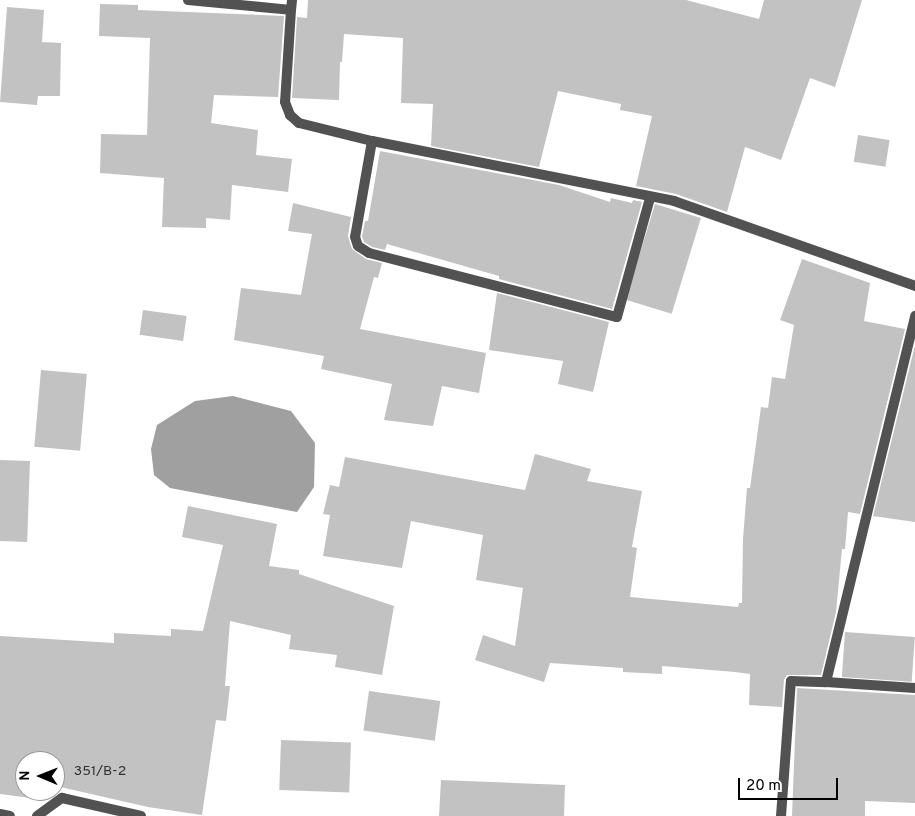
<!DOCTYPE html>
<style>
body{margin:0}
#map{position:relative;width:915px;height:816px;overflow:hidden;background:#fff;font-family:Overpass,sans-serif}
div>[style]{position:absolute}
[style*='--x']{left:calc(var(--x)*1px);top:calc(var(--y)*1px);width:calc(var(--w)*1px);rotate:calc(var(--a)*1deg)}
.water>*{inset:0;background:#a0a0a0}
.building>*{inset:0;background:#c2c2c2;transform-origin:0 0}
.street>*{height:10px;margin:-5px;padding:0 5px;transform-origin:5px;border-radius:5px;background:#525252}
span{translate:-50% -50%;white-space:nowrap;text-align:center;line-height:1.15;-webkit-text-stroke:4px #fff;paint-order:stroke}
.number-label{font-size:14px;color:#303030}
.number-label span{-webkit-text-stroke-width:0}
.north{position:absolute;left:15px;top:751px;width:50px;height:50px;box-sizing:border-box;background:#fff;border:1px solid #999;border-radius:50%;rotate:271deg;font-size:14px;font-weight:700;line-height:20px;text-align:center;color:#000}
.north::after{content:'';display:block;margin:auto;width:18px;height:22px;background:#000;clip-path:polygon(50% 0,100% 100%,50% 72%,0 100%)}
.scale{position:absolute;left:738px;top:778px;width:100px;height:22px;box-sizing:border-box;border:2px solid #000;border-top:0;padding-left:6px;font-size:15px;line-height:18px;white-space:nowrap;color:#000;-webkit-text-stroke:4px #fff;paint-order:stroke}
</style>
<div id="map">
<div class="water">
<div style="clip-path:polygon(233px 396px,291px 411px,315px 443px,314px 487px,297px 512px,170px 488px,154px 475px,151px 449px,157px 425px,195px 401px)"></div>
</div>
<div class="building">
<div style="clip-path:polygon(308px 0,686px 0,759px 19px,764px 0,862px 0,835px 87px,810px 78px,781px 160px,745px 147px,727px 212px,676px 194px,636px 186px,652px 116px,620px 110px,621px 104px,558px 91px,539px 167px,431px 146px,433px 104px,401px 103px,403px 38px,344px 34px,342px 62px,340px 62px,339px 100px,292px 98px,297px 17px,307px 18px)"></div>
<div style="clip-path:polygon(100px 4px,138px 5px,138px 10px,284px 16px,278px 97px,214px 95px,211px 123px,258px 130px,256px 155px,292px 159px,288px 192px,232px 185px,230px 220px,206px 218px,206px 228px,162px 227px,164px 178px,100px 173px,101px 134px,147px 135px,150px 38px,99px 36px)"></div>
<div style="clip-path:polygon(7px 7px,44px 10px,42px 42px,61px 43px,60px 96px,38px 96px,37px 105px,0 102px)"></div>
<div style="left:858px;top:135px;width:32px;height:27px;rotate:9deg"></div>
<div style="clip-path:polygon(380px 151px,559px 185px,610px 202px,611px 198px,632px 203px,633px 200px,642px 202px,612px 309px,499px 279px,499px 276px,387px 244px,385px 250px,372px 247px,364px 242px,362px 236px,365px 221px,368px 221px)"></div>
<div style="clip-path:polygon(293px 203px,351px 217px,348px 236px,352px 249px,366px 259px,382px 263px,378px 278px,374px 277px,360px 329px,486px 353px,479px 393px,442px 386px,433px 426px,384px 420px,392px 384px,321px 369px,324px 356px,234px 340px,241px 288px,301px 295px,312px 234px,288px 231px)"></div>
<div style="left:655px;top:204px;width:48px;height:100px;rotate:17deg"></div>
<div style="clip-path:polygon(802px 259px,870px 283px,864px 321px,905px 329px,860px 514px,848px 512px,845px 549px,842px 549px,836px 612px,821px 675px,787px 675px,784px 680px,782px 707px,749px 705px,750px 674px,735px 672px,662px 666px,662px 674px,623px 672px,623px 668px,550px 663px,544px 682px,475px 660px,483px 635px,515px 646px,523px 588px,476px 580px,483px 535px,411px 521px,402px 568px,323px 556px,330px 515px,323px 514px,330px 485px,339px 487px,345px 457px,525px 490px,535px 454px,591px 469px,587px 481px,642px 491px,632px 547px,637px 548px,630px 597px,738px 607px,739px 603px,742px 603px,743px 539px,747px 488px,750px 488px,761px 407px,768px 408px,772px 377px,785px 379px,794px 325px,780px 320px)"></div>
<div style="clip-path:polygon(497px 293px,609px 322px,593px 392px,558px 384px,563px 361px,489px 350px)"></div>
<div style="left:143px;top:310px;width:44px;height:25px;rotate:8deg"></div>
<div style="clip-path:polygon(915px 345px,915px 522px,873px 516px)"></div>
<div style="left:41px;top:370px;width:46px;height:77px;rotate:5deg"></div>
<div style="left:0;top:460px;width:30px;height:81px;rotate:2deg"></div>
<div style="clip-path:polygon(188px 506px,277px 524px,269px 566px,299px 570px,299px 574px,394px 606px,382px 675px,335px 667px,337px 655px,289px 649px,291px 635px,230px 621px,225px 686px,230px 686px,226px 721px,216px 720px,202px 815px,148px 807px,56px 786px,55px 791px,55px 761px,25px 761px,25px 791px,55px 791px,54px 795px,47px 800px,0 794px,0 636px,114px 643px,114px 633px,171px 636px,171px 629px,203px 631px,223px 545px,182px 537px)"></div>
<div style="left:845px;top:632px;width:70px;height:45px;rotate:4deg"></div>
<div style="clip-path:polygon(797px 688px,915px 695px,915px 803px,865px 801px,865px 816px,792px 816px)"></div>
<div style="left:369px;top:691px;width:72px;height:40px;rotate:8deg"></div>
<div style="left:281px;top:740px;width:70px;height:50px;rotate:2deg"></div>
<div style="clip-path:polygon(441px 780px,565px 785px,564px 816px,439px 816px)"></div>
</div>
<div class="street">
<div style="--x:188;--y:0;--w:103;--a:5.5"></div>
<div style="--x:291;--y:10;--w:10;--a:-84"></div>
<div style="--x:291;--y:10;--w:92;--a:93.7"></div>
<div style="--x:285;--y:102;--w:14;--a:69"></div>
<div style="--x:290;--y:115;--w:12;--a:42"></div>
<div style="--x:299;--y:123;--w:75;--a:13.9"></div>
<div style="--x:372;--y:141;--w:308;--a:11.2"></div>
<div style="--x:674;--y:201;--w:256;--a:19.4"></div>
<div style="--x:372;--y:141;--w:97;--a:100"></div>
<div style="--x:355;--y:237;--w:9;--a:72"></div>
<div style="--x:358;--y:246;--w:13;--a:32"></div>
<div style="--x:369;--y:253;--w:256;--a:14.5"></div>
<div style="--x:617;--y:317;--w:123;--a:-74.5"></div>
<div style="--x:826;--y:682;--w:89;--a:3.9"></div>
<div style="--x:0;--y:814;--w:10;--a:11"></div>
<div style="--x:37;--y:816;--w:31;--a:-36"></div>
<div style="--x:62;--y:798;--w:81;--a:12.8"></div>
<div style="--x:781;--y:816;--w:135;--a:-85.8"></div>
<div style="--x:791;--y:681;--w:35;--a:2"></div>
<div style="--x:826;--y:682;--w:377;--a:-76.3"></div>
</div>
<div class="number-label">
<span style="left:100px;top:772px">351/B-2</span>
</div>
<div class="north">N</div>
<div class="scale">20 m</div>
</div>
